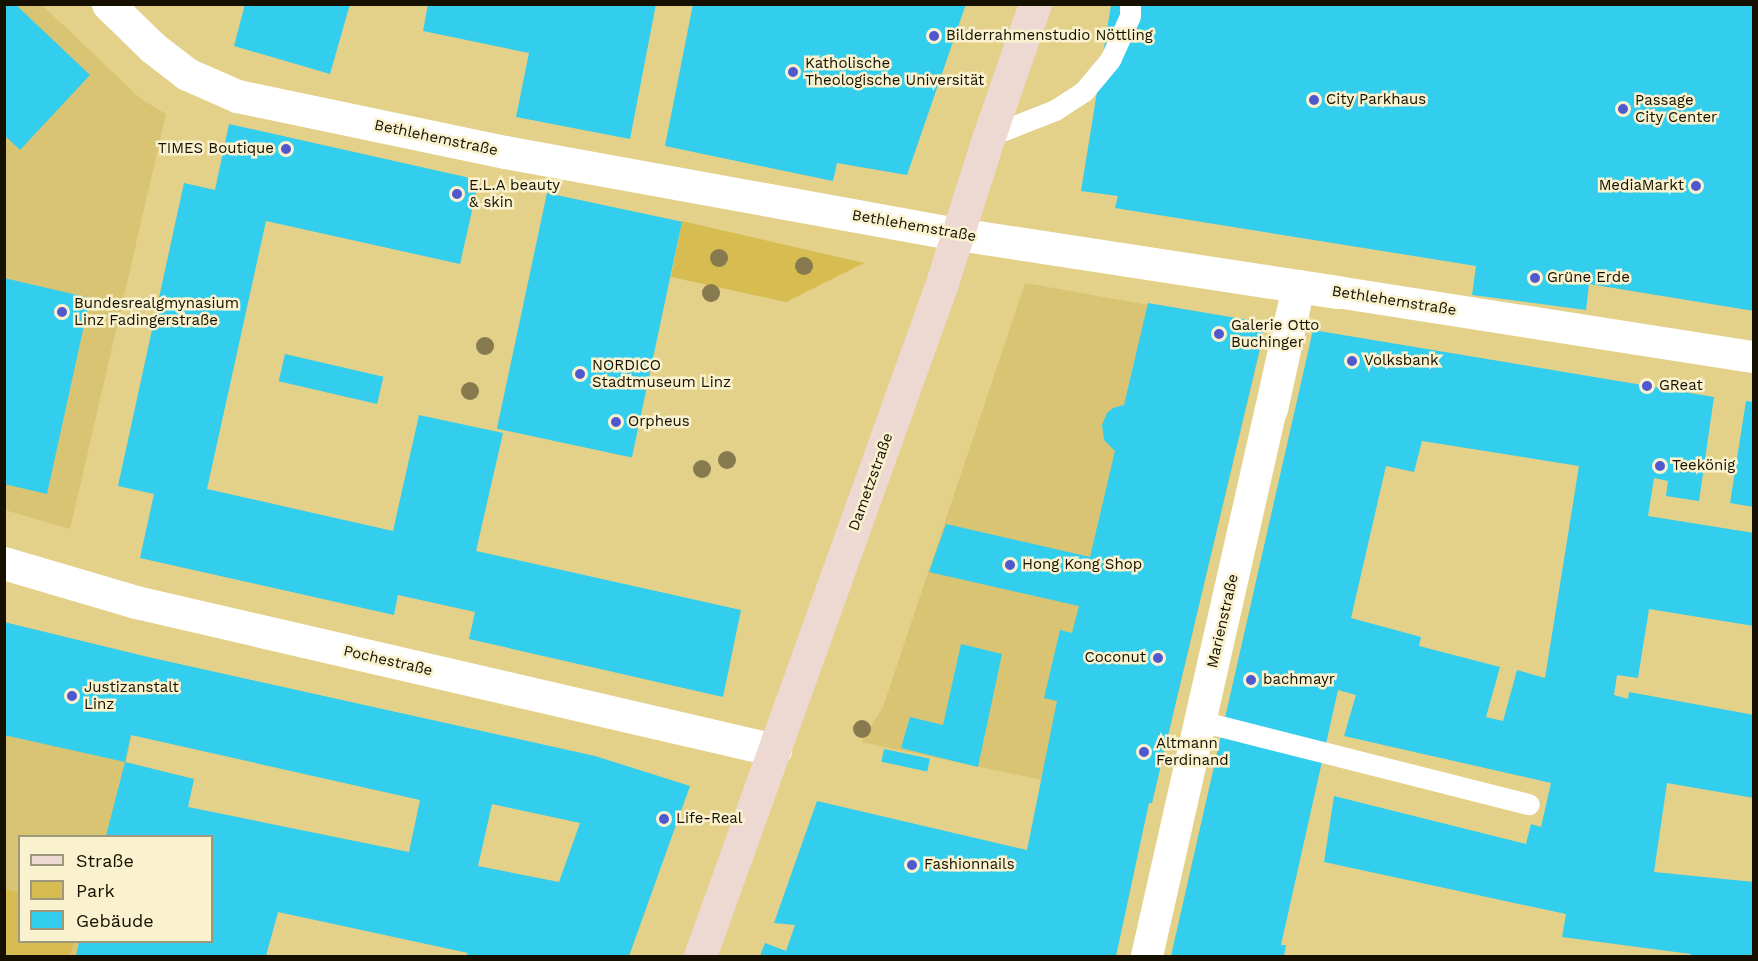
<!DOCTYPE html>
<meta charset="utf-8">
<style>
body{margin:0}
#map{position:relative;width:1758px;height:961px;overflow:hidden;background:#e3d089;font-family:"Work Sans",sans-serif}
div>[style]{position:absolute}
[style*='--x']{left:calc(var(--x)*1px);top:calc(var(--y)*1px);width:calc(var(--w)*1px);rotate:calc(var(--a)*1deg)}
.built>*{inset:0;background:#d8c473}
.green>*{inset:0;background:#d6bc51}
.building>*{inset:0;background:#33cded;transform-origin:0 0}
.service>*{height:21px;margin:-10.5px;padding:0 10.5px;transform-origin:10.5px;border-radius:10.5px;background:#fff}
.pedestrian>*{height:32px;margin:-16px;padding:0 16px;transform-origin:16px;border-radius:16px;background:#fff}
.minor>*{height:33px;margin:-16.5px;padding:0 16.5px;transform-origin:16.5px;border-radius:16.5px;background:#fff}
.secondary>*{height:33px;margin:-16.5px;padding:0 16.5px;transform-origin:16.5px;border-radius:16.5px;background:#edd8d2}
.trees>*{width:18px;height:18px;margin:-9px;border-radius:50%;background:#867a4e}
.dots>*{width:16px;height:16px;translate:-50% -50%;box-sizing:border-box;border:3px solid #faf2cf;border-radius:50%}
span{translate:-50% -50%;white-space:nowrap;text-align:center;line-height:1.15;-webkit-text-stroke:5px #faf2cf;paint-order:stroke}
.poi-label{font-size:15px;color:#151000}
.left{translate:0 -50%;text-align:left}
.right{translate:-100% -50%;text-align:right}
.street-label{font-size:15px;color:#151000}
.frame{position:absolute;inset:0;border:6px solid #151000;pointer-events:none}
.legend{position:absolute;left:18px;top:835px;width:195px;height:108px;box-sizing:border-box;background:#faf2cf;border:2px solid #9e987c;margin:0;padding:8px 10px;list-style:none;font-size:18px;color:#151000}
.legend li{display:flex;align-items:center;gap:12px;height:30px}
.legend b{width:30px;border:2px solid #9e987c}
</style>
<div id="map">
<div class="built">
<div style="clip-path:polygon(4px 5px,42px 5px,141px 99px,166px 114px,70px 529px,5px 510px)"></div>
<div style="clip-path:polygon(1025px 283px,1266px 326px,1152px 803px,861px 742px,883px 707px)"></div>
<div style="clip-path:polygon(4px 622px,148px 657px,126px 762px,194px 779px,180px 836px,20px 836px,20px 942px,153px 942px,149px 956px,5px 956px)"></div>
</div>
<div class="green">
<div style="clip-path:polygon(682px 221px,864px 263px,786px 302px,671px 277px)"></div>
<div style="clip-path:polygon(4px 889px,19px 893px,20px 942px,74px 942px,70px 956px,5px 956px)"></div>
</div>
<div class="building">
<div style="clip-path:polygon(4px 4px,15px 4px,90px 75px,20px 150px,4px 135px)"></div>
<div style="clip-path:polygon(245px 4px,350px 4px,330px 74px,234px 46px)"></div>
<div style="clip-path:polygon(428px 4px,656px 4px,630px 139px,516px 117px,529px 53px,423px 31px)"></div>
<div style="clip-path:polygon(693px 4px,966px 4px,907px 175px,837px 163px,833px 181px,665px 146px)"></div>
<div style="clip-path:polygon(1111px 5px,1754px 5px,1754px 311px,1589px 284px,1586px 310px,1472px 295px,1476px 266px,1115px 208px,1118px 196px,1081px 191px)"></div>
<div style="clip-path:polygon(229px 124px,479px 180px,460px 264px,266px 221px,207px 489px,393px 531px,419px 415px,503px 433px,476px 551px,741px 610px,723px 697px,469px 639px,475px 612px,398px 595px,394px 615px,140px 558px,154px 494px,118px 486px,184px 183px,215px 190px)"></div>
<div style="left:547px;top:193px;width:138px;height:241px;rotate:12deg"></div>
<div style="clip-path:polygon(4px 278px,90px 298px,47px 494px,4px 484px)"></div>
<div style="clip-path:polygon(1148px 303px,1266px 323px,1152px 803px,1149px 803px,1116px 956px,760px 956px,765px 943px,786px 951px,795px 925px,774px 923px,817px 801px,1027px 850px,1057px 701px,1044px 698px,1060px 630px,1072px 633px,1079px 606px,929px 572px,946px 524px,1090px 557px,1115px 451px,1104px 440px,1102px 425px,1107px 413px,1113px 408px,1124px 405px)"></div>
<div style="clip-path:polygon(evenodd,1313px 330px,1714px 397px,1699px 501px,1666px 496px,1668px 481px,1654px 478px,1648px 516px,1754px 533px,1754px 626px,1649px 609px,1638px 678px,1617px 675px,1614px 695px,1628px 699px,1629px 692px,1754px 715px,1754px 798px,1667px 783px,1654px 872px,1754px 882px,1754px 956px,1690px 956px,1691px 954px,1562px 937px,1566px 914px,1324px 862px,1334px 796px,1526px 844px,1531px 824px,1541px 827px,1551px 783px,1344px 736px,1356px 695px,1338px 690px,1281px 945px,1286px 945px,1284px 956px,1171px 956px,1313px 330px,1422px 441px,1579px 466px,1545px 678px,1517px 670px,1503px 721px,1486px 717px,1500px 667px,1419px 646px,1421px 637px,1351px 618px,1386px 466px,1414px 472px,1422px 441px)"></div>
<div style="left:285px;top:354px;width:101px;height:28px;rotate:13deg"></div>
<div style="clip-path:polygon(1746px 401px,1754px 402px,1754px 507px,1730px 503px)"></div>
<div style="clip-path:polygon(evenodd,4px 622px,148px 657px,595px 756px,690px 786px,629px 956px,466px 956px,468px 953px,278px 912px,266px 956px,76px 956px,79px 942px,212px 942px,212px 836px,106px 836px,125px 762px,194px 779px,188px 807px,409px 852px,420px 800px,131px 735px,125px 762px,4px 735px,4px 622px,492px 804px,580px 823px,559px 882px,478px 866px,492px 804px)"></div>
<div style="clip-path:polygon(961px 644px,1002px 654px,978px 767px,901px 748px,910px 717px,943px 725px)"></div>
<div style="left:884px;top:749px;width:47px;height:13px;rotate:12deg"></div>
</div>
<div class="service">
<div style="--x:989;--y:136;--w:71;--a:-21.5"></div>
<div style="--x:1055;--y:110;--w:35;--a:-33"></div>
<div style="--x:1084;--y:91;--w:40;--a:-50"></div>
<div style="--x:1110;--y:60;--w:48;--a:-65.6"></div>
<div style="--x:1130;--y:16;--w:12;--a:-90"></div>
<div style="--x:1200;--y:721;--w:339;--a:14.2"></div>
</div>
<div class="pedestrian">
<div style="--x:1337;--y:292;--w:422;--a:8.9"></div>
<div style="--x:1147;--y:956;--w:561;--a:-77.23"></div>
</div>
<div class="minor">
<div style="--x:108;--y:4;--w:62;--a:44.3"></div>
<div style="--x:152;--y:47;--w:44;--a:37.6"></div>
<div style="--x:187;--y:74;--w:55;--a:23.7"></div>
<div style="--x:237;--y:96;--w:274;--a:11.8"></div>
<div style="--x:505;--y:152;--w:460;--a:10.3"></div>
<div style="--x:958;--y:234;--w:383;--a:8.7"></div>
<div style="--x:1271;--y:409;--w:126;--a:-77.6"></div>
<div style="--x:4;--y:563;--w:138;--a:16.5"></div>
<div style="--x:136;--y:602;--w:656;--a:13.04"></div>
</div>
<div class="secondary">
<div style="--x:700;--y:956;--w:715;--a:-70.22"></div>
<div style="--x:942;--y:283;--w:154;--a:-72.3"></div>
<div style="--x:989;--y:136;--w:140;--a:-70.8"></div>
</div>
<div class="trees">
<div style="left:719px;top:258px"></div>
<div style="left:804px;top:266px"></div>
<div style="left:711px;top:293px"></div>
<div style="left:485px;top:346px"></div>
<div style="left:470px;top:391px"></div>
<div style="left:727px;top:460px"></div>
<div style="left:702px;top:469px"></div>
<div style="left:862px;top:729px"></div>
</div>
<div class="dots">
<div style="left:934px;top:36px;background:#5058ce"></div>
<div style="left:793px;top:72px;background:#5058ce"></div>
<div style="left:1314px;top:100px;background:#5058ce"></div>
<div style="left:1623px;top:109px;background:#5058ce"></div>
<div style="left:286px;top:149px;background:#5058ce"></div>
<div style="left:1696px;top:186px;background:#5058ce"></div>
<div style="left:457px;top:194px;background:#5058ce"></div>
<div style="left:1535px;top:278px;background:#5058ce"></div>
<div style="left:62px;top:312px;background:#5058ce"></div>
<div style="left:1219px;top:334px;background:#5058ce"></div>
<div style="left:1352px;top:361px;background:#5058ce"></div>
<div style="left:580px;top:374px;background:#5058ce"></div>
<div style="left:1647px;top:386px;background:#5058ce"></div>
<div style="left:616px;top:422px;background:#5058ce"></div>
<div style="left:1660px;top:466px;background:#5058ce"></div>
<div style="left:1010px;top:565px;background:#5058ce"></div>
<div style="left:1158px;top:658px;background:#5058ce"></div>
<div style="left:1251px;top:680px;background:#5058ce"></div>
<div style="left:72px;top:696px;background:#5058ce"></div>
<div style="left:1144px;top:752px;background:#5058ce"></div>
<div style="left:664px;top:819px;background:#5058ce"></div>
<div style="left:912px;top:865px;background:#5058ce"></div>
</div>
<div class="poi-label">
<span class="left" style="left:946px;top:36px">Bilderrahmenstudio Nöttling</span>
<span class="left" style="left:805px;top:72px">Katholische<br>Theologische Universität</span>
<span class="left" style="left:1326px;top:100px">City Parkhaus</span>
<span class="left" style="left:1635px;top:109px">Passage<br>City Center</span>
<span class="right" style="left:274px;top:149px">TIMES Boutique</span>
<span class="left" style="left:469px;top:194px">E.L.A beauty<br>&amp; skin</span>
<span class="right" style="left:1684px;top:186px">MediaMarkt</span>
<span class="left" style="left:1547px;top:278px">Grüne Erde</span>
<span class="left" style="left:74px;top:312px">Bundesrealgmynasium<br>Linz Fadingerstraße</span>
<span class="left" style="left:1231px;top:334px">Galerie Otto<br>Buchinger</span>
<span class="left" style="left:1364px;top:361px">Volksbank</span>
<span class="left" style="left:592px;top:374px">NORDICO<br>Stadtmuseum Linz</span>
<span class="left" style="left:1659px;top:386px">GReat</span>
<span class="left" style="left:628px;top:422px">Orpheus</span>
<span class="left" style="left:1672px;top:466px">Teekönig</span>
<span class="left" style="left:1022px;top:565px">Hong Kong Shop</span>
<span class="right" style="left:1146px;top:658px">Coconut</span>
<span class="left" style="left:1263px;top:680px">bachmayr</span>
<span class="left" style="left:84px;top:696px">Justizanstalt<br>Linz</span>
<span class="left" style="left:1156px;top:752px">Altmann<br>Ferdinand</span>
<span class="left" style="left:676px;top:819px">Life-Real</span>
<span class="left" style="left:924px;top:865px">Fashionnails</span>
</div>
<div class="street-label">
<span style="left:436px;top:138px;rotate:12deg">Bethlehemstraße</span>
<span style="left:914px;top:226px;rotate:10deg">Bethlehemstraße</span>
<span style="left:1394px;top:301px;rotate:9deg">Bethlehemstraße</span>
<span style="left:871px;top:482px;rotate:-70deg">Dametzstraße</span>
<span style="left:1223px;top:621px;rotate:-77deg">Marienstraße</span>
<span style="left:388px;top:661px;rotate:13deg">Pochestraße</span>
</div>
<div class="frame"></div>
<ul class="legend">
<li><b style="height:8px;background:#edd8d2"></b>Straße</li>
<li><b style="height:16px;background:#d6bc51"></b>Park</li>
<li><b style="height:16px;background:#33cded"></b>Gebäude</li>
</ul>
</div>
